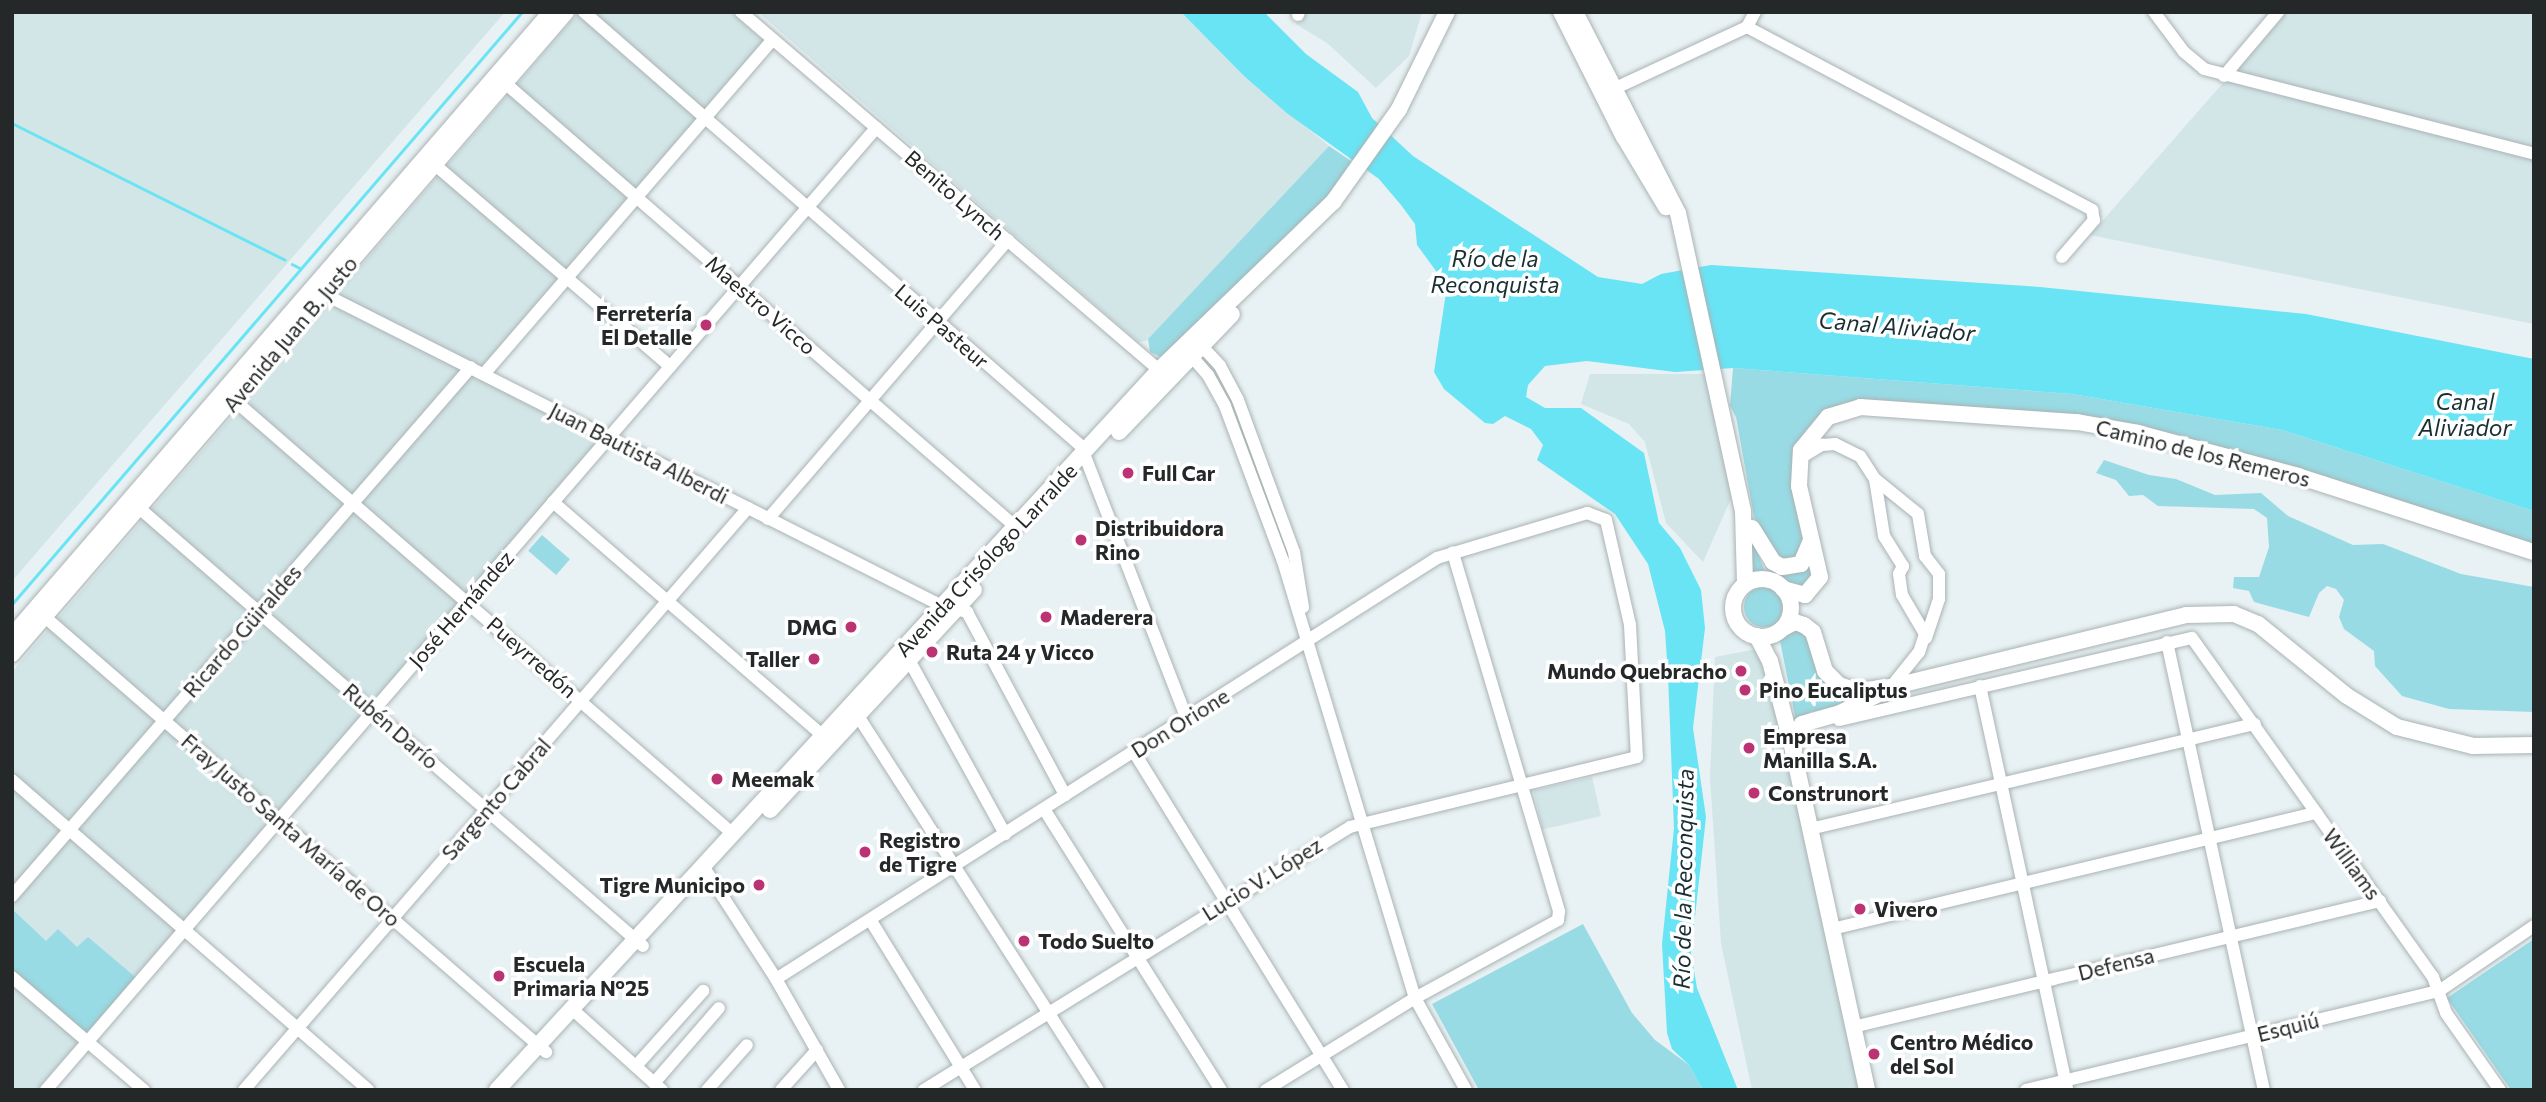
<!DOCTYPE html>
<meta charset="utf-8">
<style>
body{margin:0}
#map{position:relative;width:2546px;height:1102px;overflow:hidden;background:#e8f1f3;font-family:Commissioner,sans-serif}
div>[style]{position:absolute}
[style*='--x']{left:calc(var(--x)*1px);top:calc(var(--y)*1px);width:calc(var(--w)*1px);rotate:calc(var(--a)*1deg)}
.built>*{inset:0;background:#d2e5e7;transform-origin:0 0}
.green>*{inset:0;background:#98dbe4;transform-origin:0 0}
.round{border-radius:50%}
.water>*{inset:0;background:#69e4f4}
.stream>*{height:2.5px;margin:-1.25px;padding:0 1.25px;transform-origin:1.25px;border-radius:1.25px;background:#69e4f4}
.roads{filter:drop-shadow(0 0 2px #aab3b4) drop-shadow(0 0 2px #aab3b4)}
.minor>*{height:12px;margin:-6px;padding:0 6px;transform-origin:6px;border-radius:6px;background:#fff}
.major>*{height:16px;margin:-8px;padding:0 8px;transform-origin:8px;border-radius:8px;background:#fff}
.major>.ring{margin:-8px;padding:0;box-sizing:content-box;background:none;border:16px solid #fff;border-radius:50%}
.dots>*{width:19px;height:19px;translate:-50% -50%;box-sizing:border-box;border:4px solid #fff;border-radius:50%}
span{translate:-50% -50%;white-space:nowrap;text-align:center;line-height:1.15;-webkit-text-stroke:7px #fff;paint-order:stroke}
.street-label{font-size:21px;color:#252828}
.poi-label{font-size:21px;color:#252828;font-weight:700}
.right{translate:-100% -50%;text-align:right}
.left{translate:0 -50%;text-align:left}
.water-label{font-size:23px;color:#192f32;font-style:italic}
.frame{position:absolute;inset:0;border:14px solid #252828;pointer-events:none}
</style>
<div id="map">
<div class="built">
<div style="clip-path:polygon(12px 12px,505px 12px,12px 581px)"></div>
<div style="clip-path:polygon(579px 12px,731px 12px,764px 41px,474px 376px,599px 440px,37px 1090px,12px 1090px,12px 672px)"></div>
<div style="clip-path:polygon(758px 12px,1181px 12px,1244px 76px,1329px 146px,1146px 341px,1138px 342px)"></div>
<div style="clip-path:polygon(1302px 12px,1422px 12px,1409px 56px,1376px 88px,1327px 43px,1296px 24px)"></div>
<div style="clip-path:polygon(2285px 12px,2534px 12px,2534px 324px,2090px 235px)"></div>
<div style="clip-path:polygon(1590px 374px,1706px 374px,1733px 494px,1703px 562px,1666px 523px,1645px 442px,1629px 424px,1581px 404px)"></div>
<div style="clip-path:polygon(1762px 648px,1859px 1090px,1752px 1090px,1721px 943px,1710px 777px,1715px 657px)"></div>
<div style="left:1592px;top:777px;width:40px;height:60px;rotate:77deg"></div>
</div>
<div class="green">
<div style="clip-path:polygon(1329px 146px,1357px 165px,1337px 190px,1163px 358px,1150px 352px,1148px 339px)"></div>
<div style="clip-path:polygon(1733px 368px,2072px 394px,2282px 430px,2534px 511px,2534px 546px,2094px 419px,1890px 403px,1814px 423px,1806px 431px,1800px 443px,1808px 541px,1794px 562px,1777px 557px,1754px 517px,1736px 417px,1730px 406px)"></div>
<div style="clip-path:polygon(2104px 460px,2149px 475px,2176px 479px,2215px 495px,2261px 493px,2288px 516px,2353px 545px,2383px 544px,2461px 574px,2534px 587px,2534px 712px,2449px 709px,2402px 696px,2375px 666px,2374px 651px,2344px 629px,2339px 617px,2344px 600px,2336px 589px,2327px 586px,2319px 593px,2309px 617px,2254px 602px,2249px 591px,2233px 588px,2234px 577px,2259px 577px,2269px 547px,2267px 518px,2254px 509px,2158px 506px,2143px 495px,2129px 496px,2116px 480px,2096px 473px)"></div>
<div style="left:542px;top:535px;width:37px;height:21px;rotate:41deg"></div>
<div style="clip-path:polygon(1751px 543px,1755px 546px,1765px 572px,1752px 575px)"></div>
<div style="clip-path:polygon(1812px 558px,1817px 574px,1807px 589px,1790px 588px,1771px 567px)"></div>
<div class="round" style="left:1744px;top:587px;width:40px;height:40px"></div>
<div style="clip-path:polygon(1789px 627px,1807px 631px,1817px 660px,1858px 694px,1844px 706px,1810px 712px,1796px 721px,1780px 641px)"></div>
<div style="clip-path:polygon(12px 909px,46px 941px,58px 929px,77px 947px,88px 937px,140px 981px,88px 1041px,12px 977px)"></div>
<div style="clip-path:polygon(1583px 924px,1632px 1013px,1655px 1040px,1689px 1065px,1703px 1090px,1479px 1090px,1432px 1004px)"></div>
<div style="clip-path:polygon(2534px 939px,2534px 1090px,2511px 1090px,2447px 998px)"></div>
</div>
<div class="water">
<div style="clip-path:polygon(1181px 12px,1264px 12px,1306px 54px,1358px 92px,1372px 118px,1413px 156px,1598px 277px,1642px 284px,1661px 274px,1711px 265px,2040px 287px,2306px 314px,2534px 359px,2534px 511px,2282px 430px,2072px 394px,1733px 368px,1675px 372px,1587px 361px,1545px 366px,1528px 385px,1526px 397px,1545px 408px,1581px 408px,1644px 453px,1659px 523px,1680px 548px,1701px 590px,1705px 628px,1693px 728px,1706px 817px,1691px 953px,1697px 988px,1738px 1090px,1703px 1090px,1689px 1065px,1672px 1049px,1667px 1033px,1662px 944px,1674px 828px,1668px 675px,1665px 631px,1648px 564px,1615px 514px,1537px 460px,1543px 445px,1531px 429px,1505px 416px,1493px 424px,1485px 423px,1444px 389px,1434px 372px,1447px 286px,1417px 245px,1415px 224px,1401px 205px,1379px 179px,1288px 114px,1244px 76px)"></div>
</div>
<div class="stream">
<div style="--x:12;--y:123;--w:305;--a:26.6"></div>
<div style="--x:292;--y:264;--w:9;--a:27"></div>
<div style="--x:12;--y:604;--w:781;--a:-49.26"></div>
</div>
<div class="roads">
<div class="minor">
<div style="--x:584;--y:12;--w:660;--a:41.13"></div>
<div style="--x:1081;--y:446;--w:293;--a:68.8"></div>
<div style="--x:741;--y:12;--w:560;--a:40.58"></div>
<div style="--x:2154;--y:12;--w:50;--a:53.1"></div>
<div style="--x:2184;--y:52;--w:26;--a:40"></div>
<div style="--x:2204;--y:69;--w:341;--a:14.4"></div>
<div style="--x:1298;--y:15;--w:3;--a:-72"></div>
<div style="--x:1747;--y:27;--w:391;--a:27.9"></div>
<div style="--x:2092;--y:210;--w:10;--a:79"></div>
<div style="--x:2094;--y:220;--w:49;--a:130.9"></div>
<div style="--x:2224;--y:76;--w:84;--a:-49.8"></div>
<div style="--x:505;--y:83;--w:678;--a:41"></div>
<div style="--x:1607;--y:92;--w:154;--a:-24.9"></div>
<div style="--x:1747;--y:27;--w:17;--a:-62"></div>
<div style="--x:434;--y:164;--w:311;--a:40.6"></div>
<div style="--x:316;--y:290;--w:703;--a:26.78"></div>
<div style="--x:944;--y:607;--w:24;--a:12"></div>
<div style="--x:967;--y:612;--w:208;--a:61.8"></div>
<div style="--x:1197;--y:341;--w:34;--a:47"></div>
<div style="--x:1220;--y:366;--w:38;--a:62"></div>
<div style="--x:1238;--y:400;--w:162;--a:69.8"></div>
<div style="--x:1294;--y:552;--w:56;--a:80.7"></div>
<div style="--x:1187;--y:351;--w:32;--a:49"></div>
<div style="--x:1208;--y:375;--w:35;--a:61"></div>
<div style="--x:1225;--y:406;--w:165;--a:69.5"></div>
<div style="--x:1283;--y:561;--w:457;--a:73.2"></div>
<div style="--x:1415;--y:998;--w:105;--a:61"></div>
<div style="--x:484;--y:374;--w:442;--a:-49.2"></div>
<div style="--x:234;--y:400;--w:661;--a:41.01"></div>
<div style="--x:1800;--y:458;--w:26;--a:-31"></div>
<div style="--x:1822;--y:445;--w:13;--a:-4"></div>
<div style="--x:1835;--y:444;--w:28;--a:26"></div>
<div style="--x:1860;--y:456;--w:27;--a:57"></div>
<div style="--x:1875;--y:479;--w:58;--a:81"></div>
<div style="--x:1884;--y:536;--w:36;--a:58"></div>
<div style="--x:1903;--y:566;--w:9;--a:117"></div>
<div style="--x:1899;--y:574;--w:21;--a:82"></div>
<div style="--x:1902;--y:595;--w:45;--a:59.5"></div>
<div style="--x:1925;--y:634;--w:19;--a:108"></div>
<div style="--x:1919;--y:652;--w:45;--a:128.7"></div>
<div style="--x:1875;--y:479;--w:55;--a:39.1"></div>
<div style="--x:1918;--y:514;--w:43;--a:80.5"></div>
<div style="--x:1925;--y:556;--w:23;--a:52"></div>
<div style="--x:1939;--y:574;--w:25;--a:90"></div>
<div style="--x:1939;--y:599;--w:41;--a:108.4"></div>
<div style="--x:553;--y:502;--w:364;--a:40.9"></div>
<div style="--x:138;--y:507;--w:669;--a:41"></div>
<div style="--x:768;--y:519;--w:368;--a:-49.3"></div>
<div style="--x:38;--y:611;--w:673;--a:40.96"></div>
<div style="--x:2167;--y:642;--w:458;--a:77.8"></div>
<div style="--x:909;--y:660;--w:199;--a:61.1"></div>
<div style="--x:1980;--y:686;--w:413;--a:77.8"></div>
<div style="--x:858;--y:716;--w:444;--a:57.3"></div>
<div style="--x:1839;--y:720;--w:362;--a:-13.1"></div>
<div style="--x:2192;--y:638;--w:416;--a:54.6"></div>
<div style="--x:2433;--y:977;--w:38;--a:70"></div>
<div style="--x:2446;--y:1013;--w:94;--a:55"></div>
<div style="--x:1134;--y:752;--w:397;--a:58.3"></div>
<div style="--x:12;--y:780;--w:472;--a:41"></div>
<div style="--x:1044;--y:809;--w:332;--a:57.8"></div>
<div style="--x:1810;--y:829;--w:457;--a:-13.3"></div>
<div style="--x:703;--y:866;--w:135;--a:57.1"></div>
<div style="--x:776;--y:979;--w:128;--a:60.4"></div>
<div style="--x:12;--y:896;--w:700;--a:-49.05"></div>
<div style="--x:871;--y:921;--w:198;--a:58.4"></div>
<div style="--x:1832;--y:929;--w:498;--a:-13.5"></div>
<div style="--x:12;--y:977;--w:174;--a:40.6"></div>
<div style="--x:776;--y:979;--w:784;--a:-32.49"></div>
<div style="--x:1437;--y:558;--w:157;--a:-16.7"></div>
<div style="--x:1587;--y:513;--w:20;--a:20"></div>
<div style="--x:1606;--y:520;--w:108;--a:77.1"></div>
<div style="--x:1630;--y:625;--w:132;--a:87"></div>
<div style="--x:1637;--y:757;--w:295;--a:166.3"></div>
<div style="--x:1350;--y:827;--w:501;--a:148.31"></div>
<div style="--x:572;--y:1009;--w:121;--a:42"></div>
<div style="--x:1853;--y:1027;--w:542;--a:-13.45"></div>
<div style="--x:636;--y:1066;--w:101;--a:-48.2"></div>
<div style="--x:654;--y:1083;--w:99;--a:-49.1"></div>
<div style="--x:46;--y:1090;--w:1271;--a:-49.21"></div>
<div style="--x:244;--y:1090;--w:770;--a:-49.11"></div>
<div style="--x:707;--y:1090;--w:60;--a:-48.4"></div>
<div style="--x:781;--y:1090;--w:54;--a:-48"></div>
<div style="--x:1266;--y:1090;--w:175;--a:-31.7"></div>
<div style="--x:1415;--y:998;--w:163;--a:-28.6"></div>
<div style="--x:1558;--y:920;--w:9;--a:-84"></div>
<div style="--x:1559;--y:911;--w:374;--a:-106.5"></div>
<div style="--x:2026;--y:1090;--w:425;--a:-13.5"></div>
<div style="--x:2439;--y:991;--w:115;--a:-34.4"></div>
</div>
<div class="major">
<div style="--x:1561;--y:12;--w:140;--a:63.3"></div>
<div style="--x:1624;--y:137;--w:82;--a:59"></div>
<div style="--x:1575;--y:12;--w:226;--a:62.9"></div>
<div style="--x:1678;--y:213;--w:305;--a:77.7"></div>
<div style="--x:1743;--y:511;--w:73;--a:88.4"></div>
<div style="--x:1119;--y:432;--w:163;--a:-46.2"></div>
<div style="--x:1752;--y:528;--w:40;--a:58"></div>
<div style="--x:1773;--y:562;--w:10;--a:29"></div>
<div style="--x:1782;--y:567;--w:19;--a:-9"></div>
<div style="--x:1801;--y:564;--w:25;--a:-67"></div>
<div class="ring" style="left:1733px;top:579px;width:42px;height:42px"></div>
<div style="--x:1783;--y:589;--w:23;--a:15"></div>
<div style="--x:1805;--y:595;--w:23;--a:-50"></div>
<div style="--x:1820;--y:577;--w:93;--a:-103"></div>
<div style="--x:1799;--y:486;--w:36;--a:-87"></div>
<div style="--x:1801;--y:450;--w:43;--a:-50.7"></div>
<div style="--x:1828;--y:417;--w:34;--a:-17"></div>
<div style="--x:1860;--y:407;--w:218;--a:4"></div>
<div style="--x:2077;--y:422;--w:62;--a:10.2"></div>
<div style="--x:2138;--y:433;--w:166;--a:15"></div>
<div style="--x:2298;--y:476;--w:248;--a:17.9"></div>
<div style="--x:1783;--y:628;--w:13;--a:-27"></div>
<div style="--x:1795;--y:622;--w:9;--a:18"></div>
<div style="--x:1804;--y:625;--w:11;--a:38"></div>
<div style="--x:1813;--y:632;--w:41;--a:72.9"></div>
<div style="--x:1825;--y:671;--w:20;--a:45"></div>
<div style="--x:1839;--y:685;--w:20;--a:18"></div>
<div style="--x:1858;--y:691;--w:33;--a:-7"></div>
<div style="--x:1891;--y:687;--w:304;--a:-13.7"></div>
<div style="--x:2186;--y:615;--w:48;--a:-1.2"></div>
<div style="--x:2234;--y:614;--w:26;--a:23"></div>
<div style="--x:2258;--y:624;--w:114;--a:39"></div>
<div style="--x:2347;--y:696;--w:59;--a:31.8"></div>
<div style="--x:2397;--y:727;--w:78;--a:14"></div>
<div style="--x:2473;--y:746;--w:61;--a:-0.9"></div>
<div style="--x:12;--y:636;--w:825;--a:-49.18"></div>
<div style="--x:1757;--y:636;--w:28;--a:63"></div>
<div style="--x:1770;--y:661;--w:92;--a:75.5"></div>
<div style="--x:1793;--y:750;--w:348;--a:77.7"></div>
<div style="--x:12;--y:654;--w:848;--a:-49.21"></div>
<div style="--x:1794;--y:747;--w:24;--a:-71"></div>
<div style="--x:1802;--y:724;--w:40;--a:-16"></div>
<div style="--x:1840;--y:713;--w:46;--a:-26"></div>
<div style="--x:770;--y:810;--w:300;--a:-47.2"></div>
<div style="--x:497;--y:1090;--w:978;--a:-47.4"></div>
<div style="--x:1159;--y:370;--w:242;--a:-44"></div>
<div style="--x:1333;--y:202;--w:114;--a:-54.6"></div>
<div style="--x:1399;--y:109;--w:108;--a:-63.7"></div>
</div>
</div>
<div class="dots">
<div style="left:706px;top:325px;background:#bb3372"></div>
<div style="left:1128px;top:473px;background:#bb3372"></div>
<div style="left:1081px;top:540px;background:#bb3372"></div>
<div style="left:1046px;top:617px;background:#bb3372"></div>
<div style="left:851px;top:627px;background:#bb3372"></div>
<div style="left:932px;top:652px;background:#bb3372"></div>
<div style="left:814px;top:659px;background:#bb3372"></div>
<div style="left:1741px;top:671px;background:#bb3372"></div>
<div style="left:1745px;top:690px;background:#bb3372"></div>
<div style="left:1749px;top:748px;background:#bb3372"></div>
<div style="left:717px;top:779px;background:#bb3372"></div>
<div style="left:1754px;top:793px;background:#bb3372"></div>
<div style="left:865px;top:852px;background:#bb3372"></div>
<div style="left:759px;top:885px;background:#bb3372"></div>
<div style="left:1860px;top:909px;background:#bb3372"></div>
<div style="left:1024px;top:941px;background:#bb3372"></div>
<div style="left:499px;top:976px;background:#bb3372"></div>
<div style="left:1874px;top:1054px;background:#bb3372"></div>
</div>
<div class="street-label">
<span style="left:955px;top:195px;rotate:41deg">Benito Lynch</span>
<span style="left:761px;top:305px;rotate:41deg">Maestro Vicco</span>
<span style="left:942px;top:326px;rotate:41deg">Luis Pasteur</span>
<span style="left:290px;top:334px;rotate:-50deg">Avenida Juan B. Justo</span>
<span style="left:639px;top:453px;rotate:27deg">Juan Bautista Alberdi</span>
<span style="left:2203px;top:453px;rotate:14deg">Camino de los Remeros</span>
<span style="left:986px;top:560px;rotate:-47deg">Avenida Crisólogo Larralde</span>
<span style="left:461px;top:609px;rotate:-49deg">José Hernández</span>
<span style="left:242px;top:631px;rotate:-49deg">Ricardo Güiraldes</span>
<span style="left:532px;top:657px;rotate:41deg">Pueyrredón</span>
<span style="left:1180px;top:723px;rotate:-32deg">Don Orione</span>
<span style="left:391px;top:726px;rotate:41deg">Rubén Darío</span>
<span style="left:496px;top:799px;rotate:-49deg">Sargento Cabral</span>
<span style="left:291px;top:830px;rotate:41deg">Fray Justo Santa María de Oro</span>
<span style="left:2352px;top:864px;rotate:54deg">Williams</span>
<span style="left:1262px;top:879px;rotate:-32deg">Lucio V. López</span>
<span style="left:2116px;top:964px;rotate:-14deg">Defensa</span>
<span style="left:2288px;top:1027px;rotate:-14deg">Esquiú</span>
</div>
<div class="poi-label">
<span class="right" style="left:692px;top:325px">Ferretería<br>El Detalle</span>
<span class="left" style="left:1142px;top:473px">Full Car</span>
<span class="left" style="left:1095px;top:540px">Distribuidora<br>Rino</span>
<span class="left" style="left:1060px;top:617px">Maderera</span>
<span class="right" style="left:837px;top:627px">DMG</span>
<span class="left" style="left:946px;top:652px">Ruta 24 y Vicco</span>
<span class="right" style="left:800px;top:659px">Taller</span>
<span class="right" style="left:1727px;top:671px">Mundo Quebracho</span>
<span class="left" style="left:1759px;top:690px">Pino Eucaliptus</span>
<span class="left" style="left:1763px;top:748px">Empresa<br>Manilla S.A.</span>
<span class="left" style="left:731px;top:779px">Meemak</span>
<span class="left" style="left:1768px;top:793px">Construnort</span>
<span class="left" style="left:879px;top:852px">Registro<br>de Tigre</span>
<span class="right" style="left:745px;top:885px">Tigre Municipo</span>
<span class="left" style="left:1874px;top:909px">Vivero</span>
<span class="left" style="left:1038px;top:941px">Todo Suelto</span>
<span class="left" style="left:513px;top:976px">Escuela<br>Primaria Nº25</span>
<span class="left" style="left:1890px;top:1054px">Centro Médico<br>del Sol</span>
</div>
<div class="water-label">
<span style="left:1495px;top:271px">Río de la<br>Reconquista</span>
<span style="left:1897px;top:326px;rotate:5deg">Canal Aliviador</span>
<span style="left:2465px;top:414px">Canal<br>Aliviador</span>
<span style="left:1683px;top:879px;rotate:-89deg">Río de la Reconquista</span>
</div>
<div class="frame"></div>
</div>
